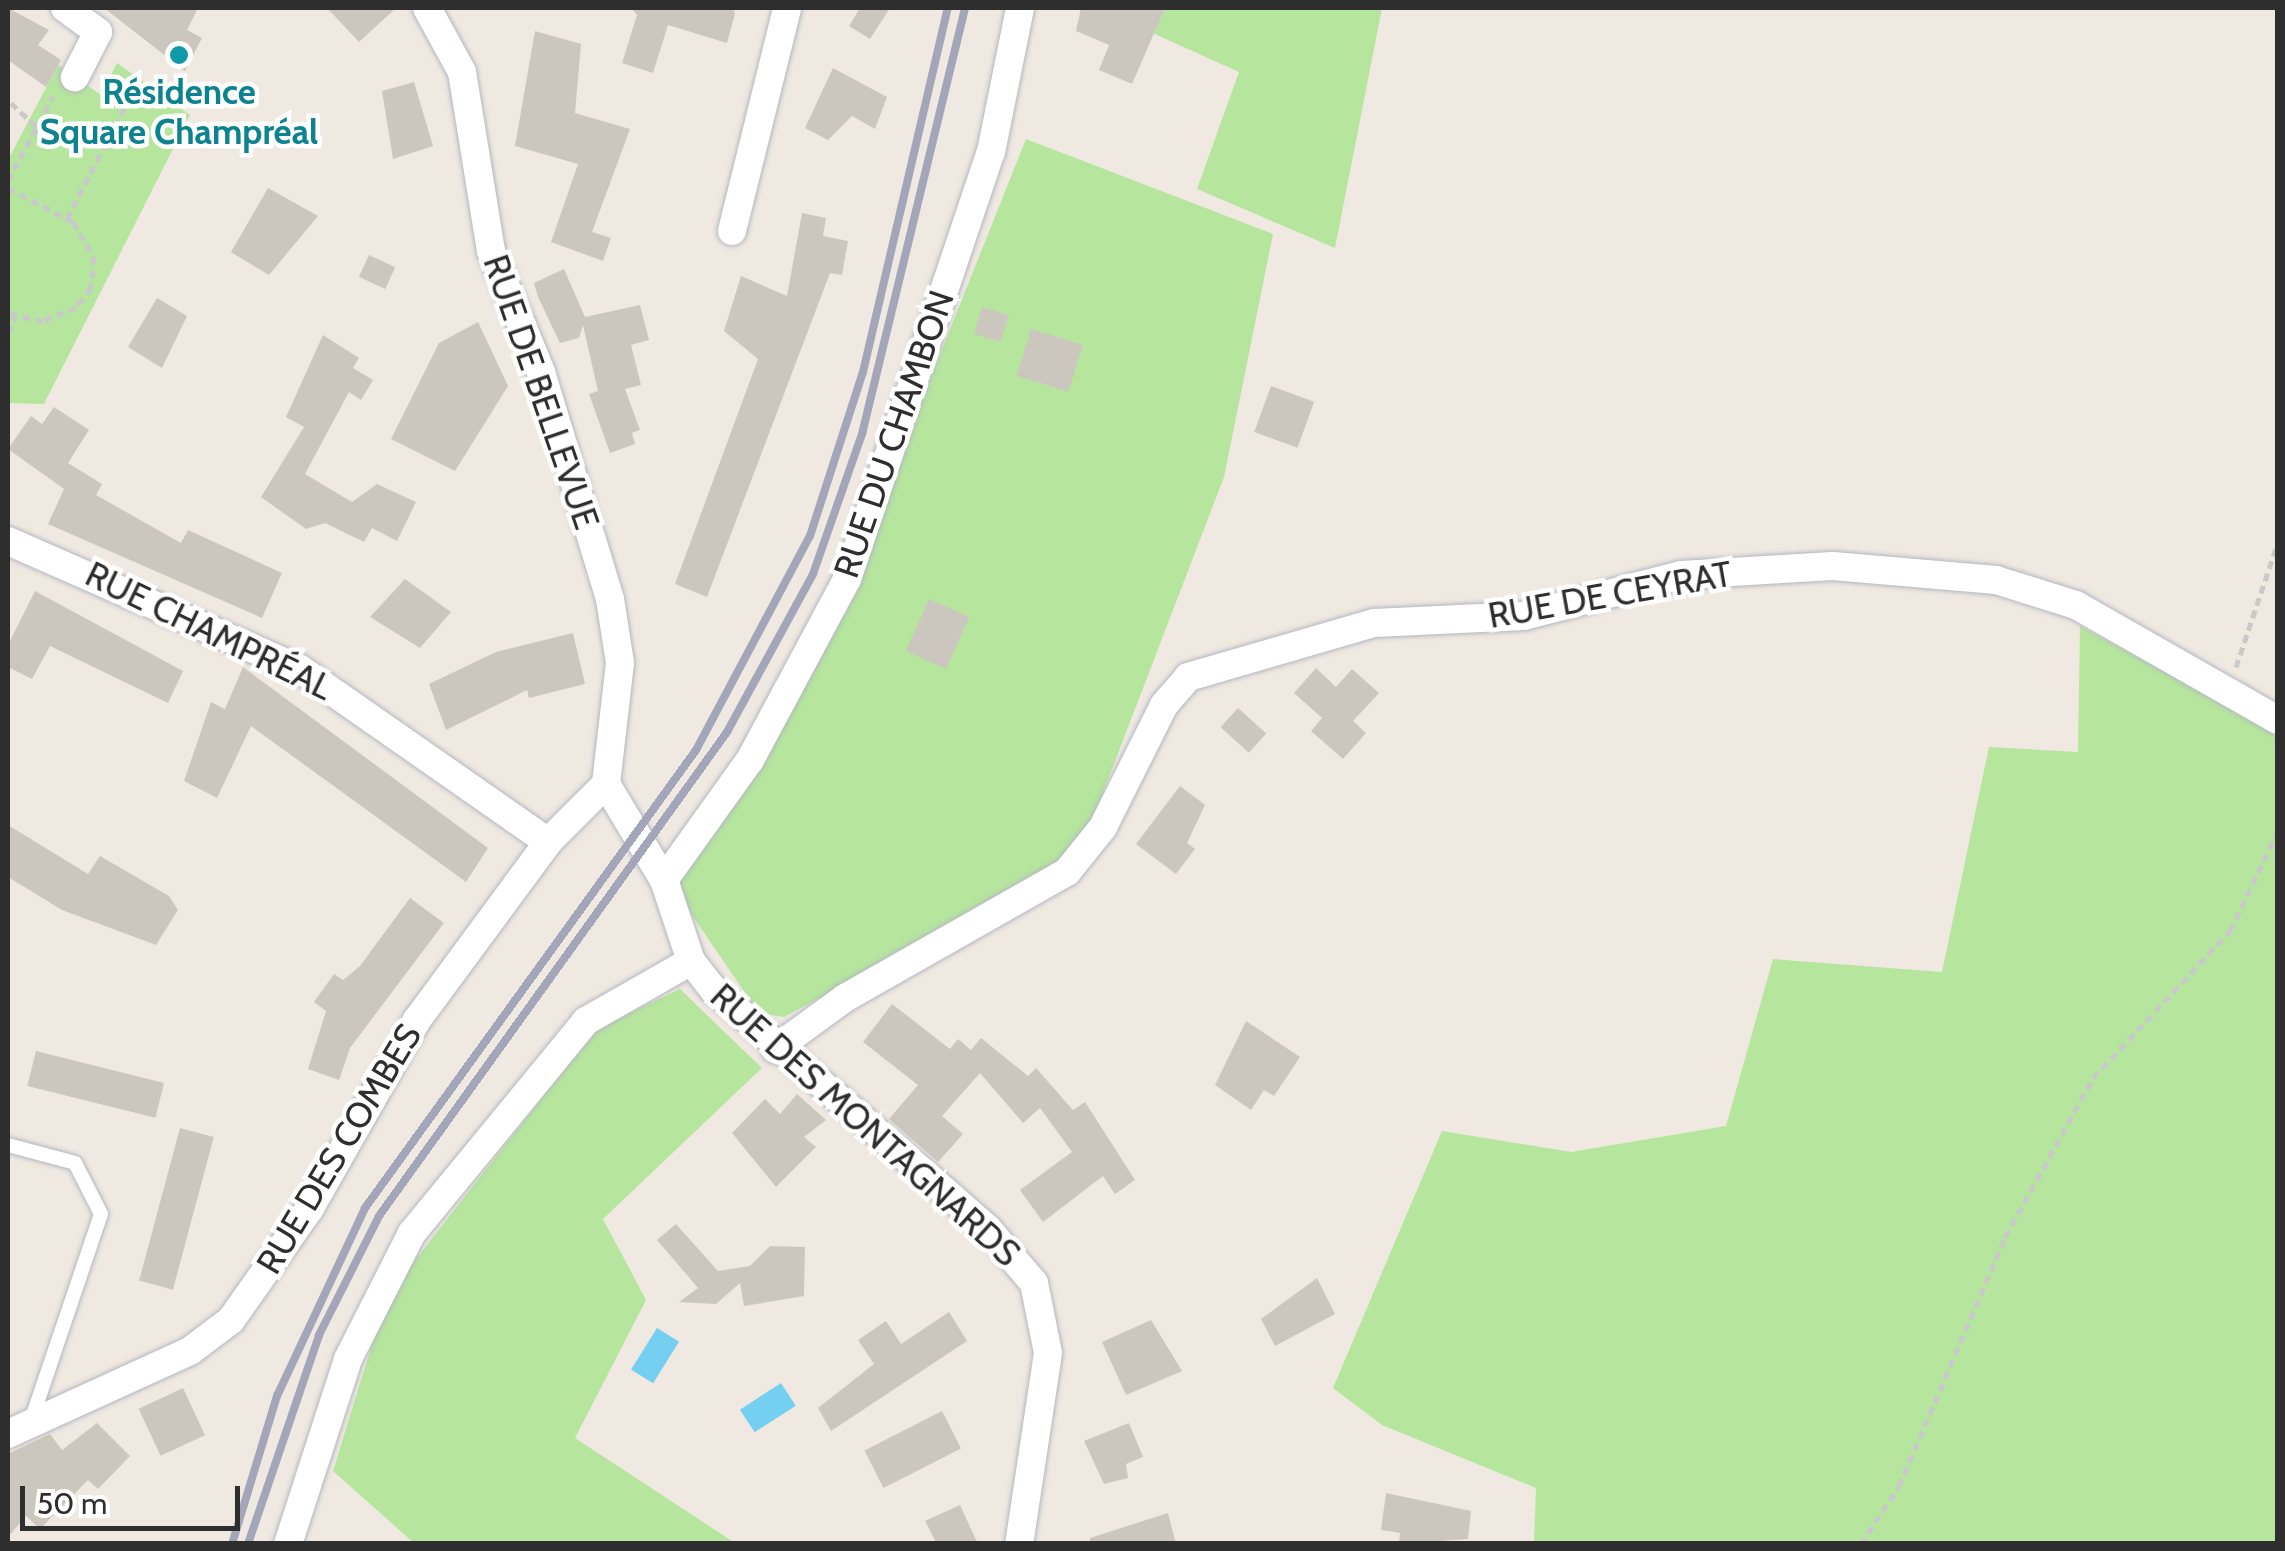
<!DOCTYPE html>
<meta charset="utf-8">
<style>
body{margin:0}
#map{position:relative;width:2285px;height:1551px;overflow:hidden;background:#efe9e1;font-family:Cabin,sans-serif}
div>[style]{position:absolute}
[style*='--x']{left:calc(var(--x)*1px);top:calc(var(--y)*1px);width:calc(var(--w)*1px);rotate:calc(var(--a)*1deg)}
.green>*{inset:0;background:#b6e59e}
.water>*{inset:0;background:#75cff0;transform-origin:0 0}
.building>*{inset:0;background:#cbc7bf;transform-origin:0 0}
.path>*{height:5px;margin-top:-2.5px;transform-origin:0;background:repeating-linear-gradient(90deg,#c9c9c9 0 8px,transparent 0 13px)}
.roads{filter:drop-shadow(0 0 2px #b4b7c1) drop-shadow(0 0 2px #b4b7c1)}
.lane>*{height:14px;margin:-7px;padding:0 7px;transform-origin:7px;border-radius:7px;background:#fff}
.street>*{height:28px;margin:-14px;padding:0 14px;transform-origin:14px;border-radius:14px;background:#fff}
.rail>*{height:8px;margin:-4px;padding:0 4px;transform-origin:4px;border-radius:4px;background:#a3a6b8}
.dots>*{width:28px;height:28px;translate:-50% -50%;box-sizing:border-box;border:5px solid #fff;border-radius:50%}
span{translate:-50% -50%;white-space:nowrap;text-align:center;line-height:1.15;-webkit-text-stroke:9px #fff;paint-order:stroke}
.culture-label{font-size:35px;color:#0d838f;font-weight:700}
.street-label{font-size:35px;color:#2e2e2e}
.frame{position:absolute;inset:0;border:10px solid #2e2e2e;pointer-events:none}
.scale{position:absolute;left:20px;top:1486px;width:220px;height:45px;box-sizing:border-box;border:5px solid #2e2e2e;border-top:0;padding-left:12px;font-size:30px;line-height:35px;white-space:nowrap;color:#2e2e2e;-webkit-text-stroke:8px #fff;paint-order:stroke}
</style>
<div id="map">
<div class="green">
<div style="clip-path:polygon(1097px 8px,1382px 8px,1335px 248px,1197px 189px,1239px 72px)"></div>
<div style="clip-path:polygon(117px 63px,190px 115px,44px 404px,8px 403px,8px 160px,58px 65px,101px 95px)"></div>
<div style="clip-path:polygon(1026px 139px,1273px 234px,1224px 477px,1089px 829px,1052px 870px,961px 923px,784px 1017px,759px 1013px,674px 889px,830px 630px)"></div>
<div style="clip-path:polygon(2080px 626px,2277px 733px,2277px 1543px,1534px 1543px,1536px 1488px,1382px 1425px,1333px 1388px,1442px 1131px,1571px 1152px,1726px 1126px,1773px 959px,1942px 972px,1989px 747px,2078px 752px)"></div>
<div style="clip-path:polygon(680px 989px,762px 1068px,603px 1219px,646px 1300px,575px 1438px,735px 1543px,414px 1543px,333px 1471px,387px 1296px,596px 1029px)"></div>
</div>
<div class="water">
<div style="left:657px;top:1328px;width:26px;height:49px;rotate:32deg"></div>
<div style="left:781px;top:1383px;width:27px;height:49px;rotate:57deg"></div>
</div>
<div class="building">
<div style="clip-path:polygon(8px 8px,49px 30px,38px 45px,61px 60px,46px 87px,8px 60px)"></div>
<div style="clip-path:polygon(104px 8px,198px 8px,187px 30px,202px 38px,185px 71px)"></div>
<div style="clip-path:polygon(327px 8px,396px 8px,359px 42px)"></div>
<div style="clip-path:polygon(631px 8px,733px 8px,735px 14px,727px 43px,668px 25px,653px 73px,622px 63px,637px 15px)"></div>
<div style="clip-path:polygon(860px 8px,890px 8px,870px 39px,849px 26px)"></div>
<div style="clip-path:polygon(1081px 8px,1165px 8px,1132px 84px,1099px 70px,1109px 45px,1076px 31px)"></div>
<div style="clip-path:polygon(535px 31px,581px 44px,575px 113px,630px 129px,592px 232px,611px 238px,603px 261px,551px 242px,578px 164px,515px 146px)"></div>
<div style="clip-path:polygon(833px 68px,887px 97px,875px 129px,852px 116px,828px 140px,805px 128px)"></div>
<div style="clip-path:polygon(414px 82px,433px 146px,393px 159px,382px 91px)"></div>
<div style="clip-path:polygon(268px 188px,318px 216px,269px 275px,231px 252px)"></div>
<div style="clip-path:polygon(802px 213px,826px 218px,823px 236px,848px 241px,842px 275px,830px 273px,707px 597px,675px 584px,758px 359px,724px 331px,741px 276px,787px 296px)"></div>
<div style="left:369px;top:255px;width:29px;height:24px;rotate:25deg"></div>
<div style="clip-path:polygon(564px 269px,585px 317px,640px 305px,649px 340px,631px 345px,641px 385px,625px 389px,640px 430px,632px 433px,635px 444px,610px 453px,589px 394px,598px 391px,583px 325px,579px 338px,560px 343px,538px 297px,534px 283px)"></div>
<div style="clip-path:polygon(157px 298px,187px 316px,162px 368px,128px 347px)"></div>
<div style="left:982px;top:307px;width:28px;height:28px;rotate:17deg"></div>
<div style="clip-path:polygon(478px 322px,508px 386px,455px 471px,391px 439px,439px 343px)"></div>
<div style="left:1031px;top:329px;width:54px;height:49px;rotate:17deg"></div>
<div style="clip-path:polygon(323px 335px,359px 358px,353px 368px,373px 380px,361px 400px,349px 392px,305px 474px,352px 502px,377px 484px,416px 502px,397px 541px,372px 528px,364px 542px,325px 523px,306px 529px,261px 497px,304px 427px,286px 417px)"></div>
<div style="left:1271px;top:386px;width:46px;height:49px;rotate:20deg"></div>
<div style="clip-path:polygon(54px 407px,89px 430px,68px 463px,102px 484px,96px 495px,181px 543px,188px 530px,282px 573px,262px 618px,48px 524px,64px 489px,8px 449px,31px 416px,42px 424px)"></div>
<div style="clip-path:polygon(405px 579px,451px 612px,420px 648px,370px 617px)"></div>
<div style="clip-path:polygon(35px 591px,183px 671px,168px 703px,50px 646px,32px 679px,8px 667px,8px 645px)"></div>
<div style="left:929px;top:599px;width:44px;height:57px;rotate:24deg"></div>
<div style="clip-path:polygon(573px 633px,585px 684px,529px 698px,527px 690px,446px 730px,429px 684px,496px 652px)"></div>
<div style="clip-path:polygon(243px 667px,488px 848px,466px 882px,251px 726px,217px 798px,184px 781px,211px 702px,225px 709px)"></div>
<div style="clip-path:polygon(1316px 668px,1336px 687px,1352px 669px,1379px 693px,1353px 721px,1366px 733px,1343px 759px,1311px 731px,1322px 718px,1294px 693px)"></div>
<div style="left:1238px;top:708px;width:38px;height:26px;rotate:42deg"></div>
<div style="clip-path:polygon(1180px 786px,1205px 805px,1187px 843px,1195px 849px,1176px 874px,1136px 844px)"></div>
<div style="clip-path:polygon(8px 825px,88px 874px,100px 856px,169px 896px,178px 910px,156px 945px,62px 910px,8px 877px)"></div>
<div style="clip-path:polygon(410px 898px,444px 923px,350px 1048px,339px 1080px,308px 1069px,326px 1011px,314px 1002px,334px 974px,343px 980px,360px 966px)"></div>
<div style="clip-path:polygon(892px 1004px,950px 1049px,958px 1039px,971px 1050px,981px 1038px,1028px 1076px,1036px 1068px,1073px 1110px,1085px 1102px,1135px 1180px,1115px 1194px,1103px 1176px,1043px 1222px,1020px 1190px,1072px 1152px,1040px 1108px,1023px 1123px,980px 1073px,942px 1116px,963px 1134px,938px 1162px,889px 1119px,918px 1085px,863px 1042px)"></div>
<div style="clip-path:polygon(1246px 1021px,1300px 1057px,1274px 1096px,1264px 1090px,1251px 1110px,1215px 1085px)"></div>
<div style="left:36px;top:1051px;width:132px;height:36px;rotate:14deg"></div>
<div style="clip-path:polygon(797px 1094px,826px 1120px,804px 1137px,816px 1147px,776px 1187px,732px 1133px,765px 1099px,780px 1114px)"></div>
<div style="left:180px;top:1128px;width:35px;height:158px;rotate:15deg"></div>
<div style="clip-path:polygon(676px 1224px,718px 1271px,750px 1266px,770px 1246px,805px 1247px,804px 1296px,744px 1306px,740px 1283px,716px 1304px,679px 1302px,698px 1288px,657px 1240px)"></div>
<div style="clip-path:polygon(1317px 1278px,1335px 1314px,1275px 1346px,1261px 1319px)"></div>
<div style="clip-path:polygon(949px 1312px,967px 1341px,831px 1431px,818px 1408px,874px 1364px,858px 1340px,886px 1321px,901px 1344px)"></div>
<div style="clip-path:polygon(1151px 1320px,1182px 1371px,1126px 1395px,1102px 1342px)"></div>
<div style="left:183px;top:1388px;width:52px;height:49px;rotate:65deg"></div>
<div style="left:942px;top:1411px;width:42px;height:87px;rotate:63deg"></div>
<div style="clip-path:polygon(97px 1423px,130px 1456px,98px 1489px,88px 1480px,40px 1529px,26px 1516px,8px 1537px,8px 1454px,50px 1434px,62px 1450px)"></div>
<div style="clip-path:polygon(1129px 1423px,1143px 1457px,1126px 1464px,1128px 1478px,1104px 1484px,1084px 1441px)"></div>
<div style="clip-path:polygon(1386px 1493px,1471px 1511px,1468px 1539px,1399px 1544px,1400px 1533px,1381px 1530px)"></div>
<div style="clip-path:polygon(960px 1505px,978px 1544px,937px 1544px,925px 1521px)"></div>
<div style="clip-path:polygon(1168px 1513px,1176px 1544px,1090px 1544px,1090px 1538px)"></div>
</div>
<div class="path">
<div style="--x:11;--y:103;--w:35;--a:43"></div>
<div style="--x:8;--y:181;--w:96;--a:-62.1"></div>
<div style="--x:8;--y:188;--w:73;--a:27.6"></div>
<div style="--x:73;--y:222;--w:41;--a:59"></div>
<div style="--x:94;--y:257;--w:31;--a:96"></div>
<div style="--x:91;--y:288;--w:24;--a:128"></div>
<div style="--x:76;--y:307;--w:36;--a:157"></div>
<div style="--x:43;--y:321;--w:36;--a:-167"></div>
<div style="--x:67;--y:219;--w:145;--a:-62.6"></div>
<div style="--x:8;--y:333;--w:17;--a:-65"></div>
<div style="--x:2236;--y:667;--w:132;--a:-71.4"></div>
<div style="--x:1861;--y:1544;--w:69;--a:-56.8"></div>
<div style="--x:1899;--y:1486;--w:271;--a:-66.9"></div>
<div style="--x:2005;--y:1237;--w:182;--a:-61"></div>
<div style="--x:2093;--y:1078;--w:201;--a:-47"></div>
<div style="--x:2230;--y:931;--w:111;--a:-64.4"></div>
</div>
<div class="roads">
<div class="lane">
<div style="--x:8;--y:1145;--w:69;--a:15"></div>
<div style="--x:75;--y:1163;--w:57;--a:63"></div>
<div style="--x:101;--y:1214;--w:219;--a:108.7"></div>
</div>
<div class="street">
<div style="--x:65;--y:8;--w:41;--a:36"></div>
<div style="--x:98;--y:32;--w:51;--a:117.1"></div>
<div style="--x:427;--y:8;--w:73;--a:61.3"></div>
<div style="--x:462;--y:72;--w:181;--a:80.8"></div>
<div style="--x:491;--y:251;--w:131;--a:67.5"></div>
<div style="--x:541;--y:372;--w:237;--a:73.1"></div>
<div style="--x:610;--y:599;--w:65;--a:81.1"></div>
<div style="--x:620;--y:663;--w:122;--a:96.6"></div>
<div style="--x:732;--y:231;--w:230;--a:-76.1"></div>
<div style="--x:8;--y:541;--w:319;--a:23.7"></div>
<div style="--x:300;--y:669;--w:302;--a:34.9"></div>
<div style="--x:606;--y:784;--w:112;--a:58.9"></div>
<div style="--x:664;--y:880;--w:85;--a:71.6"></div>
<div style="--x:691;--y:961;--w:37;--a:52"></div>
<div style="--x:714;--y:990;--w:364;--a:41.1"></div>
<div style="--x:988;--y:1229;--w:71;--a:49.6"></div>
<div style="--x:1034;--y:1283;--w:71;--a:78.7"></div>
<div style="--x:1048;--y:1353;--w:193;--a:98.6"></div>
<div style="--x:664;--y:880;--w:148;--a:-54.4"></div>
<div style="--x:750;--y:760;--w:205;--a:-61.8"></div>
<div style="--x:847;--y:579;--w:451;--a:-71.4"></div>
<div style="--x:991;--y:152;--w:147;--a:-78.6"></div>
<div style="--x:775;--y:1049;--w:87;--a:-36.1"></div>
<div style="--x:845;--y:998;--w:255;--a:-29.6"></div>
<div style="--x:1067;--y:872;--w:58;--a:-51.3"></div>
<div style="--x:1103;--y:827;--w:136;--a:-63.4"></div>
<div style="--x:1164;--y:705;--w:37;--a:-49"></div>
<div style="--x:1188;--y:677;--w:194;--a:-16.2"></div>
<div style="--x:1374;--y:623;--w:150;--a:-2.7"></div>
<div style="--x:1524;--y:616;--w:162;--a:-14.6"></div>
<div style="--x:1681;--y:575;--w:152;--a:-3.4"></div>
<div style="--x:1833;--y:566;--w:164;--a:4.9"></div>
<div style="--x:1996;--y:580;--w:84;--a:17.4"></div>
<div style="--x:2076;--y:605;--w:232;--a:29.7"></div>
<div style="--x:8;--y:1434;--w:200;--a:-24.5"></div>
<div style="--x:190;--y:1351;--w:51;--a:-37.1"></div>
<div style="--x:231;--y:1320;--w:137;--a:-54.8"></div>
<div style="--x:310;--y:1208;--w:216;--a:-60.4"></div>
<div style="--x:417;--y:1020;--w:221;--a:-53.6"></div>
<div style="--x:548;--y:842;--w:82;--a:-45"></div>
<div style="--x:288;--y:1544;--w:194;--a:-72"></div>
<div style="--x:348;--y:1359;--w:141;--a:-63.1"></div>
<div style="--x:412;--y:1233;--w:274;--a:-50.6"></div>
<div style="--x:586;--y:1021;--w:121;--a:-29.7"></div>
</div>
</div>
<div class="rail">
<div style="--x:232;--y:1544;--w:155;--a:-73.1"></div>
<div style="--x:277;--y:1396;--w:208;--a:-64.9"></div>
<div style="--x:365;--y:1208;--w:565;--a:-54.14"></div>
<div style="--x:696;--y:750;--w:242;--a:-62"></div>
<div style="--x:810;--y:536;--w:172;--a:-72.1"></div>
<div style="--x:863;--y:372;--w:374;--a:-76.9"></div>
<div style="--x:248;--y:1544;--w:221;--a:-71.2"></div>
<div style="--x:319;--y:1335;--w:133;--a:-63.2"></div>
<div style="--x:379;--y:1216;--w:596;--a:-54.28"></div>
<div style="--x:727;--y:732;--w:180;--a:-61.4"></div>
<div style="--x:813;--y:574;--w:148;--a:-70.7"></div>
<div style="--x:862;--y:434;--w:438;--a:-76.4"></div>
</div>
<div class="dots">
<div style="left:179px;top:55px;background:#0f9aa8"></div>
</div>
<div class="culture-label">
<span style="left:179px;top:112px">Résidence<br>Square Champréal</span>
</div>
<div class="street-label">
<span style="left:541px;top:392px;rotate:71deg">RUE DE BELLEVUE</span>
<span style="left:894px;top:434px;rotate:-71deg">RUE DU CHAMBON</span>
<span style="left:1610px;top:595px;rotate:-10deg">RUE DE CEYRAT</span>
<span style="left:209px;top:631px;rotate:26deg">RUE CHAMPRÉAL</span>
<span style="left:865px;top:1125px;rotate:42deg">RUE DES MONTAGNARDS</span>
<span style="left:339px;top:1149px;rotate:-59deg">RUE DES COMBES</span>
</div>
<div class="frame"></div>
<div class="scale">50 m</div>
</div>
